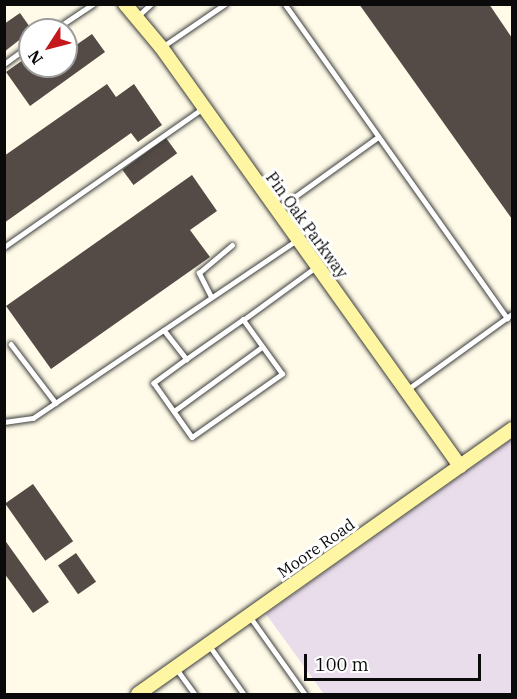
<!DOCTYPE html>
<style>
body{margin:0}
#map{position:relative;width:517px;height:699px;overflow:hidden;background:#fffbe8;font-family:"IBM Plex Serif",serif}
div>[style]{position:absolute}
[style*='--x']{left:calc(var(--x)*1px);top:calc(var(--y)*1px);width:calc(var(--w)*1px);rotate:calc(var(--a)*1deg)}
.industrial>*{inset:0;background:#e9ddeb}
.building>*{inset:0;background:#544b46;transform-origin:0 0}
.roads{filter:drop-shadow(0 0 2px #3d3d3d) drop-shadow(0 0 2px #3d3d3d)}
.lane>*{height:4.5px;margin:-2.25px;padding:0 2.25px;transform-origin:2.25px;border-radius:2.25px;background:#fff}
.secondary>*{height:14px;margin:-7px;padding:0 7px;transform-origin:7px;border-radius:7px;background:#fff6a3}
span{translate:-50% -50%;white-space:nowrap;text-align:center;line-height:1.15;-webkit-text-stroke:6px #fff;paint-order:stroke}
.street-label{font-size:16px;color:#0a0a0a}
.frame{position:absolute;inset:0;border:6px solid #0a0a0a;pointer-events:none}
.north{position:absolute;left:18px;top:18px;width:60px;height:60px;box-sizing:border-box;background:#fff;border:2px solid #9d9d9d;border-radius:50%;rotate:234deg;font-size:16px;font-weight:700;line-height:24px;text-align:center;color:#0a0a0a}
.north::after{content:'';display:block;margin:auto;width:21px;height:27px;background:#c5181d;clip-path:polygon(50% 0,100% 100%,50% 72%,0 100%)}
.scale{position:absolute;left:304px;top:654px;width:177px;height:27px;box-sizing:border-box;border:3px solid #0a0a0a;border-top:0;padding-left:8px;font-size:18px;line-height:21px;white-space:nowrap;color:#0a0a0a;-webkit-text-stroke:4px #fff;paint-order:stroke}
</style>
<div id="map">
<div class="industrial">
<div style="clip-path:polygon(512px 439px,512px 694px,324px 694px,266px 614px)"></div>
</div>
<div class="building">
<div style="clip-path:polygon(359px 4px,489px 4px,512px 38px,512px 219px)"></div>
<div style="clip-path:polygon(20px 13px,32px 30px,4px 52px,4px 24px)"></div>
<div style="clip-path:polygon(92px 34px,105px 52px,30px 106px,6px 72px,30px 55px,30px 66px,66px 66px,66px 52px)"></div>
<div style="clip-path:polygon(107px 84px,116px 97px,134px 84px,162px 125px,138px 142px,131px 133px,4px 223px,4px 156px)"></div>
<div style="left:166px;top:138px;width:19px;height:54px;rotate:54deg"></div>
<div style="clip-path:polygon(192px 175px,217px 211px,190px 230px,210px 257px,51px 369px,6px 306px)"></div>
<div style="left:33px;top:484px;width:70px;height:34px;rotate:55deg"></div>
<div style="clip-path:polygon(4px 539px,49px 602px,33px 613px,4px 573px)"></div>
<div style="left:76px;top:553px;width:35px;height:22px;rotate:55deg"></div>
</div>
<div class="roads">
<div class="lane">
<div style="--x:285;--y:4;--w:385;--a:54.7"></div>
<div style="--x:138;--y:16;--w:18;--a:-43"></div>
<div style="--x:54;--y:30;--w:47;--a:-33.7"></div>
<div style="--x:162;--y:47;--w:76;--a:-34.3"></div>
<div style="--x:4;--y:64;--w:32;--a:-36"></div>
<div style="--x:279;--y:208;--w:122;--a:-35.6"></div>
<div style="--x:4;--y:247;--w:241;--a:-34.9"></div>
<div style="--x:211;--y:297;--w:27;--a:-117"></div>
<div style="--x:199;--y:273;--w:43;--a:-40.3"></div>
<div style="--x:243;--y:320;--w:90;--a:-36"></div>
<div style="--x:164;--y:330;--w:37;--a:52"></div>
<div style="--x:187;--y:359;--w:41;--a:144"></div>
<div style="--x:154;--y:383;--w:66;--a:54.9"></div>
<div style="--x:192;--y:437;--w:110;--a:-35"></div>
<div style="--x:282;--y:374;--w:67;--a:-125.8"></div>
<div style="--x:243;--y:320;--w:68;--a:145.1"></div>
<div style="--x:11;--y:344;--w:74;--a:52.7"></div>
<div style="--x:408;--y:389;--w:128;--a:-35.8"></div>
<div style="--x:174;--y:411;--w:109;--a:-36"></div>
<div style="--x:4;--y:422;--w:29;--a:-8"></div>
<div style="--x:33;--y:418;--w:320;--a:-34"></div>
<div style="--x:251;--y:618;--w:93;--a:54.6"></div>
<div style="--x:209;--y:645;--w:60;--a:54.5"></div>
<div style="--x:176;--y:668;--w:32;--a:54"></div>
</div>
<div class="secondary">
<div style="--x:125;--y:4;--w:56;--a:50.1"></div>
<div style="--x:161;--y:47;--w:515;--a:54.49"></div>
<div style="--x:138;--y:694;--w:458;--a:-35.3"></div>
</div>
</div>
<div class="street-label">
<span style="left:307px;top:225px;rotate:54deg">Pin Oak Parkway</span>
<span style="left:316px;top:548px;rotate:-35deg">Moore Road</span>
</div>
<div class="frame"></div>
<div class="north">N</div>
<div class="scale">100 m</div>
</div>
